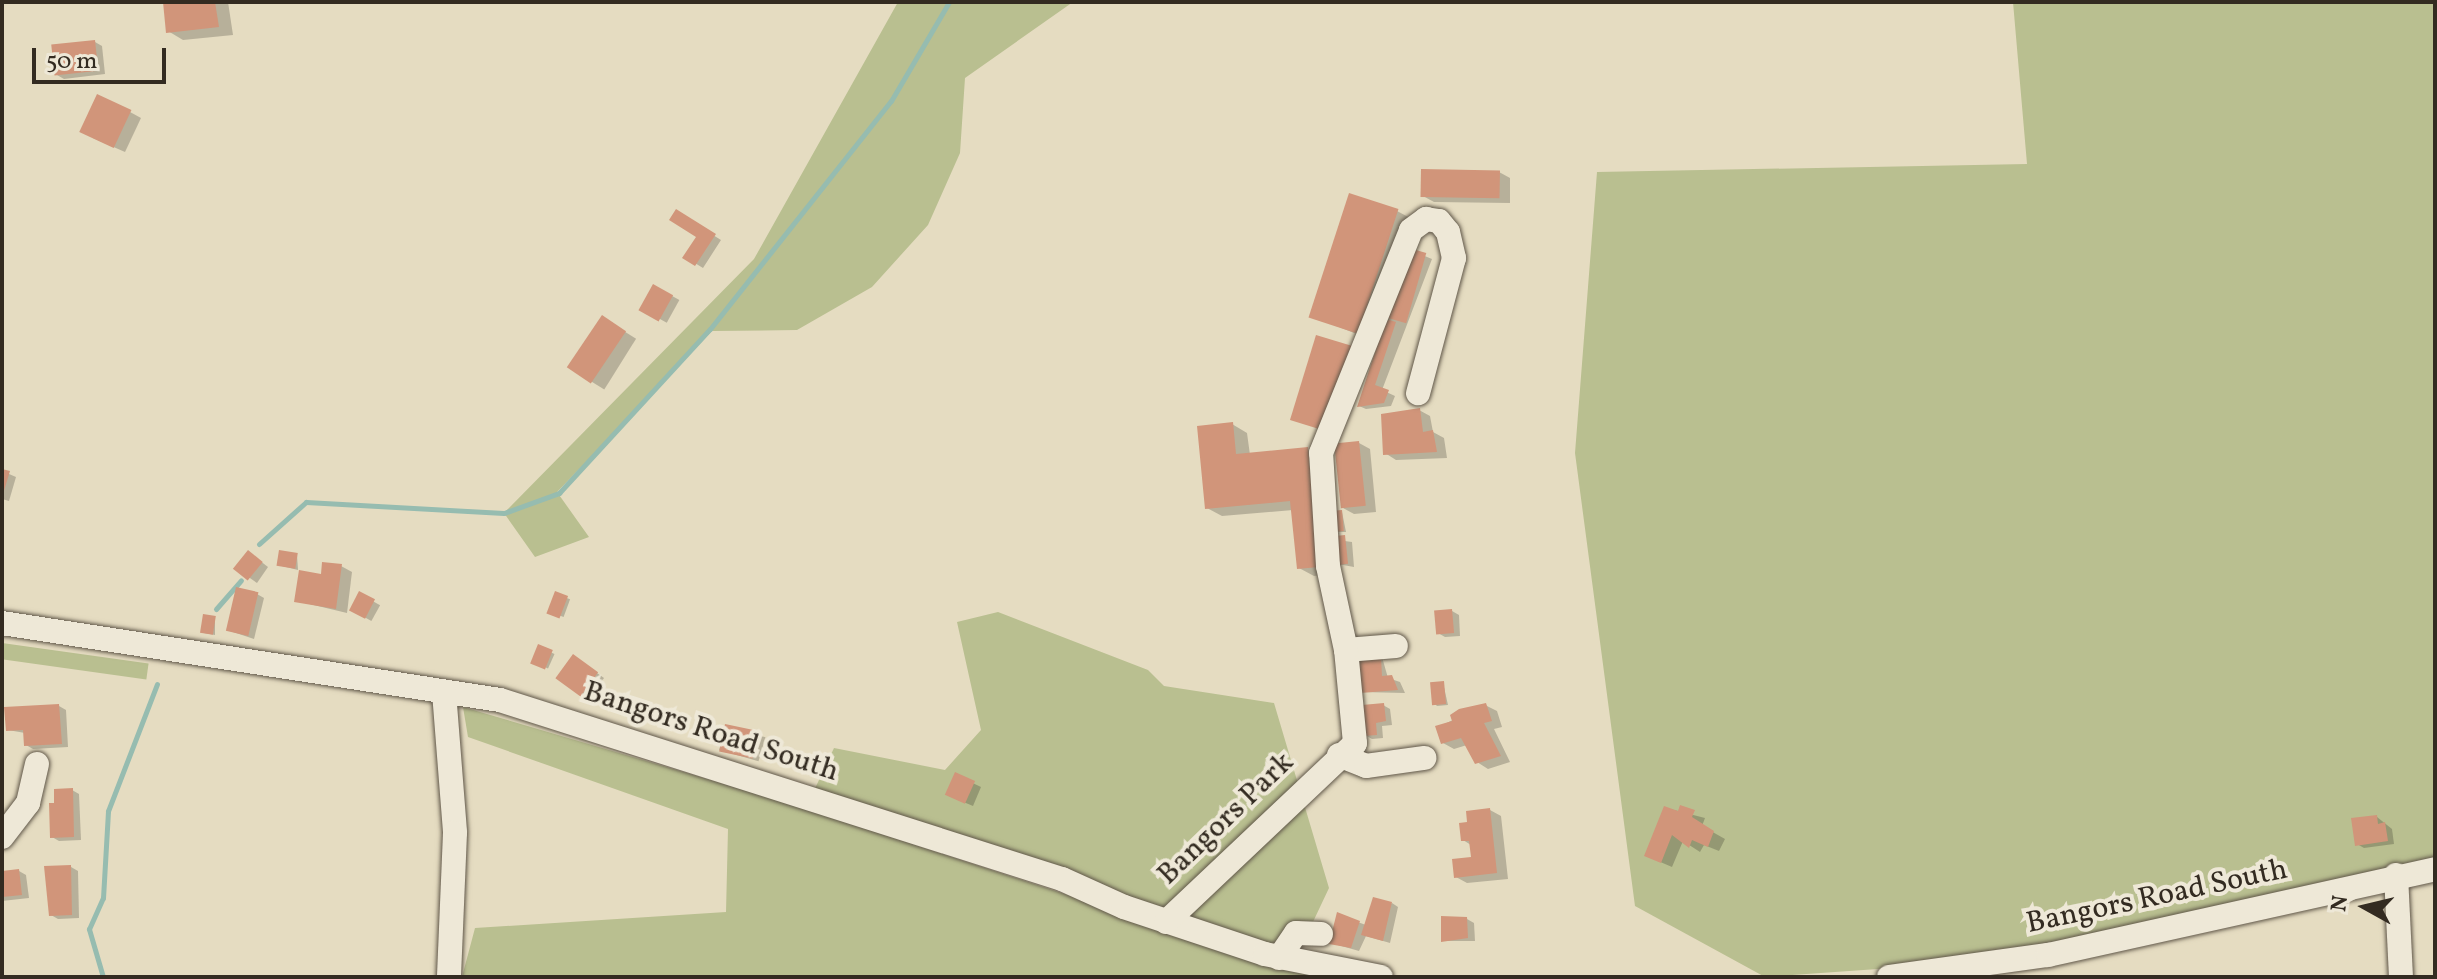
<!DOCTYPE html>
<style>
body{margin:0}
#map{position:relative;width:2437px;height:979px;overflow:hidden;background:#e5dcc1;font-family:Vollkorn,serif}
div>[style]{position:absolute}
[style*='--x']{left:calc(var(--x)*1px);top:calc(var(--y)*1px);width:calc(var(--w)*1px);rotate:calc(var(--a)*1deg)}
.green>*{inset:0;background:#b9bf90;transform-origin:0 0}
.shadow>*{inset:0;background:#0003;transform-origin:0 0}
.stream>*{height:5px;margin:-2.5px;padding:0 2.5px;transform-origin:2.5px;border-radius:2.5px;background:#96bcb0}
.building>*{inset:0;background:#d1957a;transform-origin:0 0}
.roads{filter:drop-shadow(0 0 2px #605749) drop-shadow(0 0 2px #605749)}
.minor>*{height:24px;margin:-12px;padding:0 12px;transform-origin:12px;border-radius:12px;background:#eee8d7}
span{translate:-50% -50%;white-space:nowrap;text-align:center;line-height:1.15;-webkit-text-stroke:8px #eee8d7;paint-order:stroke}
.street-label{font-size:30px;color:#332b21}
.frame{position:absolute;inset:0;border:4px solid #332b21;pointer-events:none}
.north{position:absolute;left:2325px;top:867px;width:80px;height:80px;-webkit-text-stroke:6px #eee8d7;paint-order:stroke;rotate:278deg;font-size:22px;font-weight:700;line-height:32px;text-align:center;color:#332b21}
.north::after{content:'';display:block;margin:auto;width:28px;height:36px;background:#332b21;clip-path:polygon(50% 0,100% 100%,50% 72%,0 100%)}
.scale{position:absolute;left:32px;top:48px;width:134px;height:36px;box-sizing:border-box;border:4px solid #332b21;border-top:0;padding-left:10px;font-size:24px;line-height:28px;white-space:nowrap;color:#332b21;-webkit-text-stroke:6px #eee8d7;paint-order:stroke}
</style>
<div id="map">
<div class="green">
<div style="clip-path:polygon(898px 2px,1073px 2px,965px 78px,960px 153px,928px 225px,872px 287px,797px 330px,712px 331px,557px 492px,589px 537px,535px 557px,504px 513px,754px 259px)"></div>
<div style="clip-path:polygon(2013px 2px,2435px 2px,2435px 862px,2006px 960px,1765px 977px,1635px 906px,1575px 453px,1597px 172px,2027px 164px)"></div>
<div style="clip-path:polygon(998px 612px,1148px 670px,1164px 686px,1274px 703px,1329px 888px,1295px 960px,811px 797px,834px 748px,945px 770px,981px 730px,957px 622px)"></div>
<div style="left:2px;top:643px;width:148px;height:16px;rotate:8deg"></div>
<div style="clip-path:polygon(463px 707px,772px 798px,1318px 977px,462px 977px,475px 928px,726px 912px,728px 829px,468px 737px)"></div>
</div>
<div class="shadow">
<div style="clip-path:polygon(165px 2px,228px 2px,233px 35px,183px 40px,168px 31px)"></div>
<div style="clip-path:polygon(95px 42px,102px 46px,105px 74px,64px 79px,57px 75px)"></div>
<div style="clip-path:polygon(130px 112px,141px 118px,125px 152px,93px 138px)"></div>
<div style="clip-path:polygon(1499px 172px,1510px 178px,1510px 203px,1434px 202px,1423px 196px)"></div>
<div style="clip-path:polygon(1397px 211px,1412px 219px,1372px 340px,1311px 316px)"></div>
<div style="clip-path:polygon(676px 212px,721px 240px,703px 268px,685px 257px,699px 236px)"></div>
<div style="clip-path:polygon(1410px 250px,1432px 259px,1382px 390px,1395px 396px,1391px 406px,1366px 409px,1359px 406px)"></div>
<div style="left:654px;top:286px;width:29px;height:26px;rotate:29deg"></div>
<div style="left:603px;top:318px;width:39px;height:60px;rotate:32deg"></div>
<div style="clip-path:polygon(1419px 410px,1430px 416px,1433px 432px,1444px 438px,1447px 458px,1396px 460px,1385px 453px)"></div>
<div style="clip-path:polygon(1232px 424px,1247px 433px,1250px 455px,1307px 449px,1322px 458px,1330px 539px,1352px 542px,1354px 567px,1332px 563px,1333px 574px,1314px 576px,1299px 568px,1293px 510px,1222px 516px,1207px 508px)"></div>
<div style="clip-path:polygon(1359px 443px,1370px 449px,1376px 512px,1354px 514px,1343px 508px)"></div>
<div style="clip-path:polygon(2px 471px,16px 477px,9px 501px,2px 499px)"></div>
<div style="clip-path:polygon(1342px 512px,1346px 532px,1339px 532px,1336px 531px)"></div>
<div style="clip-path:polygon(297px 555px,298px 570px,278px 565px)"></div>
<div style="clip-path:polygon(255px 557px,268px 567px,257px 583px,237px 569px)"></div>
<div style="clip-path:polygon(341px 566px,352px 572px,347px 613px,297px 601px)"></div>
<div style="clip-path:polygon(257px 594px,264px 598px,254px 639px,227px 630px)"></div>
<div style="left:360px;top:594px;width:23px;height:18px;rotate:29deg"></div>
<div style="left:556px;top:594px;width:15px;height:19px;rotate:20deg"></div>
<div style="clip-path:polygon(1452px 611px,1459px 615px,1460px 636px,1445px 637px,1438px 633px)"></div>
<div style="clip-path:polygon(215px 618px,215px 635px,204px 633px)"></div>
<div style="left:539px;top:647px;width:17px;height:16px;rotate:24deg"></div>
<div style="clip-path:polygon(1382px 657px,1388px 678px,1400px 682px,1405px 693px,1362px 692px)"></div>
<div style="clip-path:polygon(580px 661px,604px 678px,589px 699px,558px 679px)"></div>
<div style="clip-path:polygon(1443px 683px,1448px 705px,1437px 706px,1435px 704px)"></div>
<div style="clip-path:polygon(1383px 705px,1390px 709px,1392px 725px,1382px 726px,1383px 738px,1372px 739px,1365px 735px)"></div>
<div style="clip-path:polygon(1485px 705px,1497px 711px,1502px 727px,1494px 729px,1510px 762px,1488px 769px,1477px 762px,1467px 745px,1454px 749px,1443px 743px,1438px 727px)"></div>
<div style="clip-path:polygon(59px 706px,66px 710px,68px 747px,33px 749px,26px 745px,25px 733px,8px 730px)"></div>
<div style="left:726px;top:726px;width:41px;height:25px;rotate:16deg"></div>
<div style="clip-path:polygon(956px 775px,981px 787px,973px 806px,954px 798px)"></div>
<div style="clip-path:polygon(72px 790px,79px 794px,81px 840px,59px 841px,52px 837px,56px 805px)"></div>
<div style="clip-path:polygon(1666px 808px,1705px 818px,1702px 826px,1725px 839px,1719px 851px,1704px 845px,1700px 852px,1683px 841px,1672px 867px,1658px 861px)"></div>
<div style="clip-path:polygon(1490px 810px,1501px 816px,1508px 879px,1467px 883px,1456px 877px,1473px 859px,1471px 845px,1463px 840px,1469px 824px)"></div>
<div style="clip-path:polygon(2377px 817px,2392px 829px,2394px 844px,2364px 848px,2357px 844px)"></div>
<div style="clip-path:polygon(71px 867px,78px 871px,79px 918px,58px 919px,51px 915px)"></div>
<div style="clip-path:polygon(19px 871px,26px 875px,29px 898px,2px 901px,2px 873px)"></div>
<div style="clip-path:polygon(1392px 903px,1398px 907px,1390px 943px,1366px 936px,1359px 951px,1331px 943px,1338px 915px,1366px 925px)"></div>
<div style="clip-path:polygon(1467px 919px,1474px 923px,1475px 941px,1443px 941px)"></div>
</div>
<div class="stream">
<div style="--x:259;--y:544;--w:63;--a:-41.8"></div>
<div style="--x:306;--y:502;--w:198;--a:3.2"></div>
<div style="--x:504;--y:513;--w:59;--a:-20"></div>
<div style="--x:559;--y:493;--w:223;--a:-47.4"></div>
<div style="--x:710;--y:329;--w:291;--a:-51.6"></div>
<div style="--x:891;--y:101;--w:115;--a:-59.6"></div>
<div style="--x:216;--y:609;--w:38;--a:-49"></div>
<div style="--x:103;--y:977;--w:50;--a:-106.3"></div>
<div style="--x:89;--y:929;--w:34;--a:-66"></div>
<div style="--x:103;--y:898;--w:87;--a:-86.7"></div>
<div style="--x:108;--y:811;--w:136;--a:-68.9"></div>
</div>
<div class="building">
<div style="clip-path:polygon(163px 2px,215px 2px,219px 27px,166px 33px)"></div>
<div style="left:95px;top:40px;width:31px;height:44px;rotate:84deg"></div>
<div style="left:97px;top:94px;width:38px;height:42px;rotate:25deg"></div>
<div style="left:1421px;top:169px;width:79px;height:28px;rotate:1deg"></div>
<div style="left:1349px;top:193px;width:52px;height:131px;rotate:18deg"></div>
<div style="clip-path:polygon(676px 209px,716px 234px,695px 266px,682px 258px,696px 237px,669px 220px)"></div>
<div style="left:1409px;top:248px;width:18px;height:73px;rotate:16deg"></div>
<div style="left:653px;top:284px;width:23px;height:30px;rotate:29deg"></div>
<div style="left:602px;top:315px;width:29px;height:63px;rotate:34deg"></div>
<div style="clip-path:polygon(1386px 319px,1396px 322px,1375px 385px,1389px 390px,1384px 403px,1357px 407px)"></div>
<div style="left:1316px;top:335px;width:38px;height:89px;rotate:17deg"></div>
<div style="clip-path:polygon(1420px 408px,1423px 432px,1433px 430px,1437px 452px,1383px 455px,1381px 414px)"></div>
<div style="clip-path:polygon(1233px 422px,1236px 454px,1308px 447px,1319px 567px,1297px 569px,1290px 501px,1205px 509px,1197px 426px)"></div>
<div style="left:1359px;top:441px;width:65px;height:25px;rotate:84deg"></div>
<div style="clip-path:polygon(2px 469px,10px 471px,3px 494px,2px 494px)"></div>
<div style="left:1342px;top:510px;width:21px;height:10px;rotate:85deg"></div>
<div style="left:1345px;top:535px;width:29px;height:15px;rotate:84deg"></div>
<div style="left:248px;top:550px;width:19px;height:24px;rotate:39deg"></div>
<div style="left:279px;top:550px;width:19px;height:16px;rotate:9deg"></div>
<div style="clip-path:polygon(322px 562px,342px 564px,336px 609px,294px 602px,299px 570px,321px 574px)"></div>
<div style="left:236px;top:587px;width:23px;height:45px;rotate:13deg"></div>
<div style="left:359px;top:591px;width:18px;height:22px;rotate:27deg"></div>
<div style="left:555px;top:591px;width:14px;height:24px;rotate:21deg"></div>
<div style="left:1452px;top:609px;width:24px;height:18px;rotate:85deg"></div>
<div style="left:203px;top:614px;width:13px;height:19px;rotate:9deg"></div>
<div style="left:538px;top:644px;width:16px;height:21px;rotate:22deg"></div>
<div style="clip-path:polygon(1355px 652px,1381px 657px,1382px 676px,1392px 675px,1398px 690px,1360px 693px)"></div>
<div style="left:573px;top:654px;width:31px;height:30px;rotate:36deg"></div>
<div style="left:1444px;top:681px;width:23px;height:14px;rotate:85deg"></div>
<div style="clip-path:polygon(1384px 703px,1386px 721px,1376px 723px,1377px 735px,1363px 736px,1362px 705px)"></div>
<div style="clip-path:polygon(1486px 703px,1492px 721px,1484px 723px,1501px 756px,1475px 764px,1461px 738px,1441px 744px,1435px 726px,1452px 721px,1450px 715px,1459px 709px)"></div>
<div style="clip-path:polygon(59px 704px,62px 744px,24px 746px,23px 730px,6px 731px,4px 707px)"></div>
<div style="left:725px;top:724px;width:34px;height:28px;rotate:12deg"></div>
<div style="left:955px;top:772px;width:22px;height:25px;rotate:24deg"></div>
<div style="clip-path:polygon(73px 788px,74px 837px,50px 838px,49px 803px,54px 803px,54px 789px)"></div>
<div style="clip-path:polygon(1680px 805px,1695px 810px,1692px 817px,1714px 831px,1708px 847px,1692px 840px,1689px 848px,1672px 835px,1661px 863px,1644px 856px,1664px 806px,1678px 811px)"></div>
<div style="clip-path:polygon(1490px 808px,1497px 873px,1454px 878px,1452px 859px,1471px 857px,1469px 841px,1461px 841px,1459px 823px,1467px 822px,1466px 811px)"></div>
<div style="clip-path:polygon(2377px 815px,2378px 824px,2385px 822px,2388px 841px,2355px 846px,2351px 818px)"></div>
<div style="clip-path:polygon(71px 865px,72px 915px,49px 916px,44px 866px)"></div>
<div style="clip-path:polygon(19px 869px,22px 895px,2px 897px,2px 871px)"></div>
<div style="clip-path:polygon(1373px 897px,1392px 902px,1383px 941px,1361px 935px)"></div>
<div style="clip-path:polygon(1337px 912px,1360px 921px,1351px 948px,1329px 944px)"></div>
<div style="clip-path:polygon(1441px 916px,1467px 917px,1468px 938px,1441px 942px)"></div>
</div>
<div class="roads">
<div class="minor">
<div style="--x:2;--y:623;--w:504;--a:8.79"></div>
<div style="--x:500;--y:700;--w:590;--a:17.67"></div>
<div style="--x:1062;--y:879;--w:68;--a:24.3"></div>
<div style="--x:1124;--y:907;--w:149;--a:18.4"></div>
<div style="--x:1265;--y:954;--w:118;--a:11.2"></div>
<div style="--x:1346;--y:650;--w:50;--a:-4.6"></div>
<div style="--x:444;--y:692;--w:141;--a:85.5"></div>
<div style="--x:455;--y:833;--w:144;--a:92.4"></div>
<div style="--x:1339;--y:755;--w:29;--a:22"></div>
<div style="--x:1366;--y:766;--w:59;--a:-7.9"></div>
<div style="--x:2;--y:837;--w:43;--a:-52.6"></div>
<div style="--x:28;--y:803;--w:40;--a:-77"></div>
<div style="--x:2396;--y:875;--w:102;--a:87.2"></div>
<div style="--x:1166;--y:922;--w:260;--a:-43.4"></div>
<div style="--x:1355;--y:743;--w:93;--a:-95.5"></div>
<div style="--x:1346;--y:650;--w:86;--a:-102.1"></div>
<div style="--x:1328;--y:566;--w:113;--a:-93.5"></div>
<div style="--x:1321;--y:453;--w:240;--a:-68"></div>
<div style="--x:1411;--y:230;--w:19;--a:-36"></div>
<div style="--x:1426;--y:219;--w:13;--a:9"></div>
<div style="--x:1439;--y:221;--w:14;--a:51"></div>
<div style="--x:1448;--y:232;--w:27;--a:77"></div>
<div style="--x:1454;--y:258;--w:140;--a:104.9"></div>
<div style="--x:1279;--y:958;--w:30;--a:-56"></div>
<div style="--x:1296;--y:933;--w:25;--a:2"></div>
<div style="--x:1889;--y:977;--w:161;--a:-7.9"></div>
<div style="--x:2048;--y:955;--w:396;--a:-12.5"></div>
</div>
</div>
<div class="street-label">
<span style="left:711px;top:732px;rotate:18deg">Bangors Road South</span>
<span style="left:1226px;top:819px;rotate:-44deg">Bangors Park</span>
<span style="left:2157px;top:897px;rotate:-12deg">Bangors Road South</span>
</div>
<div class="frame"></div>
<div class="north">N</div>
<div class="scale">50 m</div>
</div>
